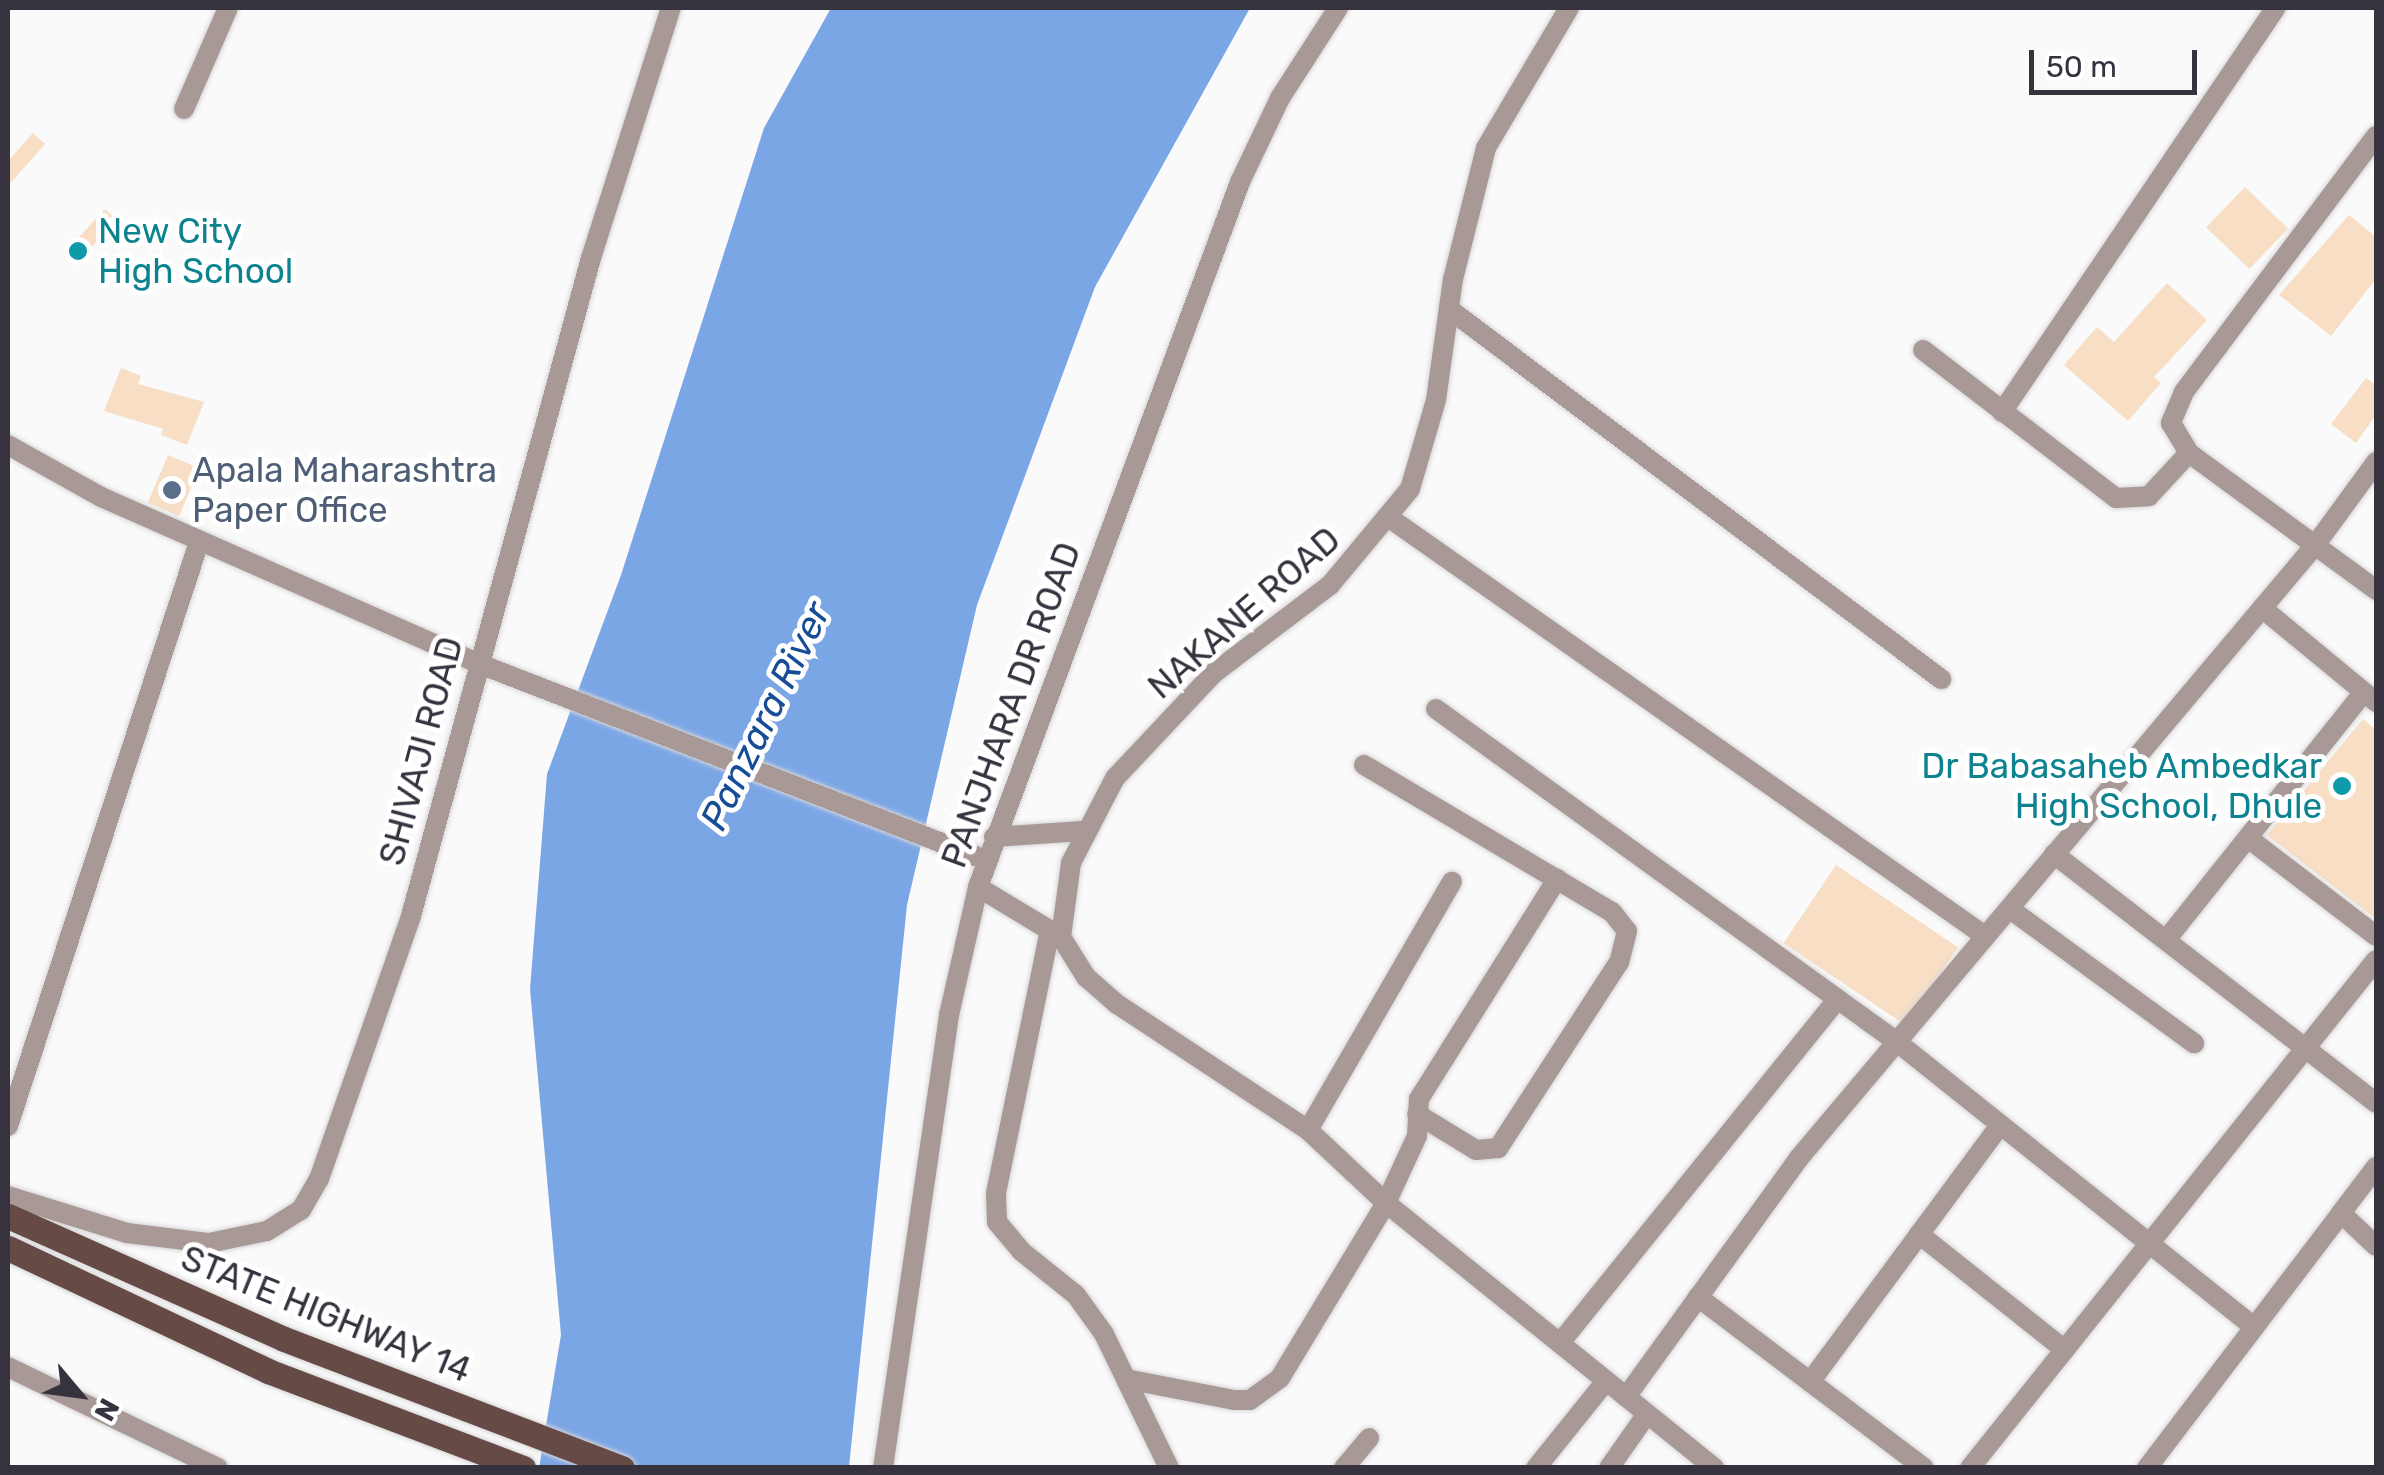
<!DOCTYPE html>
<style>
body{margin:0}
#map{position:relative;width:2384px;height:1475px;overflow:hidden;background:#fafafa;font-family:Rubik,sans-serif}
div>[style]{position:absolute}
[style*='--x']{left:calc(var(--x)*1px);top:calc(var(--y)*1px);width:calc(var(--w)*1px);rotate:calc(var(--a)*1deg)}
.water>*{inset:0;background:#7ba6e6}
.building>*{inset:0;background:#f7dec5;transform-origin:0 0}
.roads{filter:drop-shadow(0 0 2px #d7d6d8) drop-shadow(0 0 2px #d7d6d8)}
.minor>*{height:20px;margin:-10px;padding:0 10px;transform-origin:10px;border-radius:10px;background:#a99996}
.tertiary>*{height:20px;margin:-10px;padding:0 10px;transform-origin:10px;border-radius:10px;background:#a99996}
.primary>*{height:25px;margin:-12.5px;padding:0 12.5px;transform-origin:12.5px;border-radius:12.5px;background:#654a46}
.dots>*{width:28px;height:28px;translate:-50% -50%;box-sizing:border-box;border:5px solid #fff;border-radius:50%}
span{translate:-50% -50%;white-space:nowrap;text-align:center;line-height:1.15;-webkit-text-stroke:10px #fff;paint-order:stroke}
.culture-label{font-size:35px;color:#0d838f}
.left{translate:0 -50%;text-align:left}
.right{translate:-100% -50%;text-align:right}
.service-label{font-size:35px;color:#4e5e75}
.street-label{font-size:35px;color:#36333f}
.water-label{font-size:38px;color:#174c97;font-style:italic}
.frame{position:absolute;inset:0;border:10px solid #36333f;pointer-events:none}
.north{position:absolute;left:30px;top:1345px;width:100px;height:100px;-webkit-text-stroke:8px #fff;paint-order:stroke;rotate:119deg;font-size:28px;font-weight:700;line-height:40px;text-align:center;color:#36333f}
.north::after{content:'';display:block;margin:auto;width:35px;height:45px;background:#36333f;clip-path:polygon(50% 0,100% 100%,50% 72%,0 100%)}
.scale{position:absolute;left:2029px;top:50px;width:168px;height:45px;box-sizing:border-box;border:5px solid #36333f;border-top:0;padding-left:12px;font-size:30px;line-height:35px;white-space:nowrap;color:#36333f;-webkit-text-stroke:8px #fff;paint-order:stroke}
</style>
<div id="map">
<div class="water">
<div style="clip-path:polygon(831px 8px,1250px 8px,1095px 287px,977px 605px,907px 905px,849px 1467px,539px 1468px,561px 1335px,530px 989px,547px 774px,621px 575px,764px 128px)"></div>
</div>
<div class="building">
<div style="clip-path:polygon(33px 133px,45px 144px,8px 186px,8px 161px)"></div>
<div style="left:2245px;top:187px;width:60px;height:56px;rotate:44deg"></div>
<div style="left:105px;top:209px;width:16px;height:59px;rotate:43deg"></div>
<div style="clip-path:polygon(2349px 215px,2376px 237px,2376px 279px,2331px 336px,2279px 295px)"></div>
<div style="clip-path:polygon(2167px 283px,2207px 320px,2154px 377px,2161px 383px,2128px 421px,2064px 365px,2097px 327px,2114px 342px)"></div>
<div style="clip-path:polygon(121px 368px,141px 376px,138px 384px,204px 402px,187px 445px,161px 435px,163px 429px,104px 411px)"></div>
<div style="clip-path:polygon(2366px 378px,2376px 385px,2376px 415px,2356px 443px,2331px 424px)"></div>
<div style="left:168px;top:455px;width:34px;height:52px;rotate:23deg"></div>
<div style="clip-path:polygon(2363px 719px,2376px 730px,2376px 919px,2267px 835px)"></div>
<div style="left:1836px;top:865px;width:147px;height:94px;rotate:34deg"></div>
</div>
<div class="roads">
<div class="minor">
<div style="--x:184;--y:109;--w:110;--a:-66.5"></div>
<div style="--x:2376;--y:136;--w:320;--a:126.9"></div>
<div style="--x:2184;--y:392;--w:34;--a:113"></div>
<div style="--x:2171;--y:423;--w:35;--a:59"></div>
<div style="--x:2189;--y:453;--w:232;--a:36.2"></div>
<div style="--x:1449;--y:309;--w:616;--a:36.94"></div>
<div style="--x:1923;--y:350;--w:243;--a:37.5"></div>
<div style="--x:2116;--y:498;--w:33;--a:-3"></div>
<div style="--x:2149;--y:496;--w:59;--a:-47.1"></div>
<div style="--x:2002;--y:412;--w:488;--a:-55.9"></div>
<div style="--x:1391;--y:519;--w:726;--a:35.07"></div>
<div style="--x:2262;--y:608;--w:148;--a:39.5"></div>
<div style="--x:1436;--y:709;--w:569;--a:35.84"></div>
<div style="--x:1897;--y:1042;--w:457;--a:38.6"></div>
<div style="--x:1364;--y:765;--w:288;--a:30.7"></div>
<div style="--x:1612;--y:912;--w:24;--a:52"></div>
<div style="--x:1627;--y:931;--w:32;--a:104"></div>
<div style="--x:1619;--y:962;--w:222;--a:123"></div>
<div style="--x:1498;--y:1148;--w:22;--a:175"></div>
<div style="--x:1476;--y:1150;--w:69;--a:-148.6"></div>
<div style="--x:2248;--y:838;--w:161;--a:37.4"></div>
<div style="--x:2054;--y:854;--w:407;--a:37.7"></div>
<div style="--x:2010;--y:909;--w:228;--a:36.1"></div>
<div style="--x:1050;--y:930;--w:269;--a:101.6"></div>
<div style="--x:996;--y:1194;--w:28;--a:88"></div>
<div style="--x:997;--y:1222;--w:38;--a:50"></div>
<div style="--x:1021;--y:1251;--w:70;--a:38.7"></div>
<div style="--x:1076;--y:1295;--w:48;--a:54.3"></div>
<div style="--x:1104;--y:1334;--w:149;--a:64.1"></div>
<div style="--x:2166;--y:940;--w:317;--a:-51.4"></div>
<div style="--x:8;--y:1126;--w:614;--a:-71.89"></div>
<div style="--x:1308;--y:1130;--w:287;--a:-59.9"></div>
<div style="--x:2341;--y:1213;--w:58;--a:-52.7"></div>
<div style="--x:1919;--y:1234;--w:186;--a:38.5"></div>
<div style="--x:1698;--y:1297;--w:283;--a:37.1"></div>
<div style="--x:1560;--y:1343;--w:442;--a:-51.1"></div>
<div style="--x:8;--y:1367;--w:233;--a:25.7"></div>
<div style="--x:1126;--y:1379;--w:110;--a:11"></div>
<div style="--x:1234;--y:1400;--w:16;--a:0"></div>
<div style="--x:1250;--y:1400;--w:37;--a:-36"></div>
<div style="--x:1280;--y:1378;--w:205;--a:-58.8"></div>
<div style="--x:1386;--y:1203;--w:74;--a:-65.2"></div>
<div style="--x:1417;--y:1136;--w:37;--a:-87"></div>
<div style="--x:1419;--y:1099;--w:260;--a:-57.9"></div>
<div style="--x:1810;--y:1382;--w:320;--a:-53.5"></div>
<div style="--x:1626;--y:1397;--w:295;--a:-54.1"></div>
<div style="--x:1799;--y:1158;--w:803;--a:-49.9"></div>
<div style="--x:2316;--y:544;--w:102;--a:-53.8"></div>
<div style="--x:1344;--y:1468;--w:39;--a:-50"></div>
<div style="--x:1970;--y:1468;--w:650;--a:-51.37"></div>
<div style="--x:2147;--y:1468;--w:320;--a:-52.7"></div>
<div style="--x:2341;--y:1213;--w:48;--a:43.3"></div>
</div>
<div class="tertiary">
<div style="--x:1569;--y:8;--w:163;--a:120.7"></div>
<div style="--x:1486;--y:148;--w:135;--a:104.1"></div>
<div style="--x:1453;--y:279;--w:122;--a:98"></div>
<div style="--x:1436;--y:400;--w:93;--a:106.3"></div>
<div style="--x:1410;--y:489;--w:125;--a:129.8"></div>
<div style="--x:1330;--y:585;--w:146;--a:142.8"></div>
<div style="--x:1214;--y:673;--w:144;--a:133.3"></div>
<div style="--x:1115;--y:778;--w:96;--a:117.4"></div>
<div style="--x:1071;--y:863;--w:75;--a:97.7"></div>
<div style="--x:1061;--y:937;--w:47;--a:58"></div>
<div style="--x:1086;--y:977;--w:41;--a:41.1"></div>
<div style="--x:1117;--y:1004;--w:229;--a:33.4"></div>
<div style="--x:1308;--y:1130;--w:107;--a:43.1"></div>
<div style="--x:1386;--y:1203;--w:422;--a:38.9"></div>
<div style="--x:8;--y:445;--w:107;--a:29.2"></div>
<div style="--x:101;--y:497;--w:411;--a:23.8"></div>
<div style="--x:477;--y:663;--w:546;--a:21.16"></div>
<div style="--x:994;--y:837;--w:88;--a:-3.9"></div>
<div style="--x:978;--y:887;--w:97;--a:31.1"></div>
<div style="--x:8;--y:1196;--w:125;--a:17.3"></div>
<div style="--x:127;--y:1233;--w:83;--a:7"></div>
<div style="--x:209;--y:1243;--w:59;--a:-11.7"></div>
<div style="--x:267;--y:1231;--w:40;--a:-32"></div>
<div style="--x:301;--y:1210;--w:36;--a:-60"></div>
<div style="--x:319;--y:1179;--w:279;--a:-70.7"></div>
<div style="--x:411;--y:916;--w:682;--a:-74.7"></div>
<div style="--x:591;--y:258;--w:262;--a:-72.3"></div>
<div style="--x:883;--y:1468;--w:458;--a:-81.7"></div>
<div style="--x:949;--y:1015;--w:131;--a:-77.2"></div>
<div style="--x:978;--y:887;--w:752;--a:-69.61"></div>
<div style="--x:1240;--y:182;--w:93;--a:-64.5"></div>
<div style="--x:1280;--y:98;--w:107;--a:-57.2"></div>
<div style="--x:1536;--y:1468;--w:112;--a:-51.2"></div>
<div style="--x:1609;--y:1468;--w:66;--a:-54.9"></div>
</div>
<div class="primary">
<div style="--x:8;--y:1216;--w:302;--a:24"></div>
<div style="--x:284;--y:1339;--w:362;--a:20.9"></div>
<div style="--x:8;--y:1248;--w:288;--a:25.3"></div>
<div style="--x:268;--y:1371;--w:273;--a:20.8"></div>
</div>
</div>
<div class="dots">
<div style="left:78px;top:251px;background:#0f9aa8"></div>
<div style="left:172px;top:490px;background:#5c6f8a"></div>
<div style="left:2342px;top:786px;background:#0f9aa8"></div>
</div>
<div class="culture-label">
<span class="left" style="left:98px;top:251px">New City<br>High School</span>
<span class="right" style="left:2322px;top:786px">Dr Babasaheb Ambedkar<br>High School, Dhule</span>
</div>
<div class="service-label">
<span class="left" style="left:192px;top:490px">Apala Maharashtra<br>Paper Office</span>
</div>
<div class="street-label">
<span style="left:1244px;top:613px;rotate:-41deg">NAKANE ROAD</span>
<span style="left:1011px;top:705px;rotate:-70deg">PANJHARA DR ROAD</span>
<span style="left:421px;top:751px;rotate:-75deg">SHIVAJI ROAD</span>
<span style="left:326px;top:1314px;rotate:22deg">STATE HIGHWAY 14</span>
</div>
<div class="water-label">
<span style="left:766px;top:716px;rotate:-64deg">Panzara River</span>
</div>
<div class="frame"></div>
<div class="north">N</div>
<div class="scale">50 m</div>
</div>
